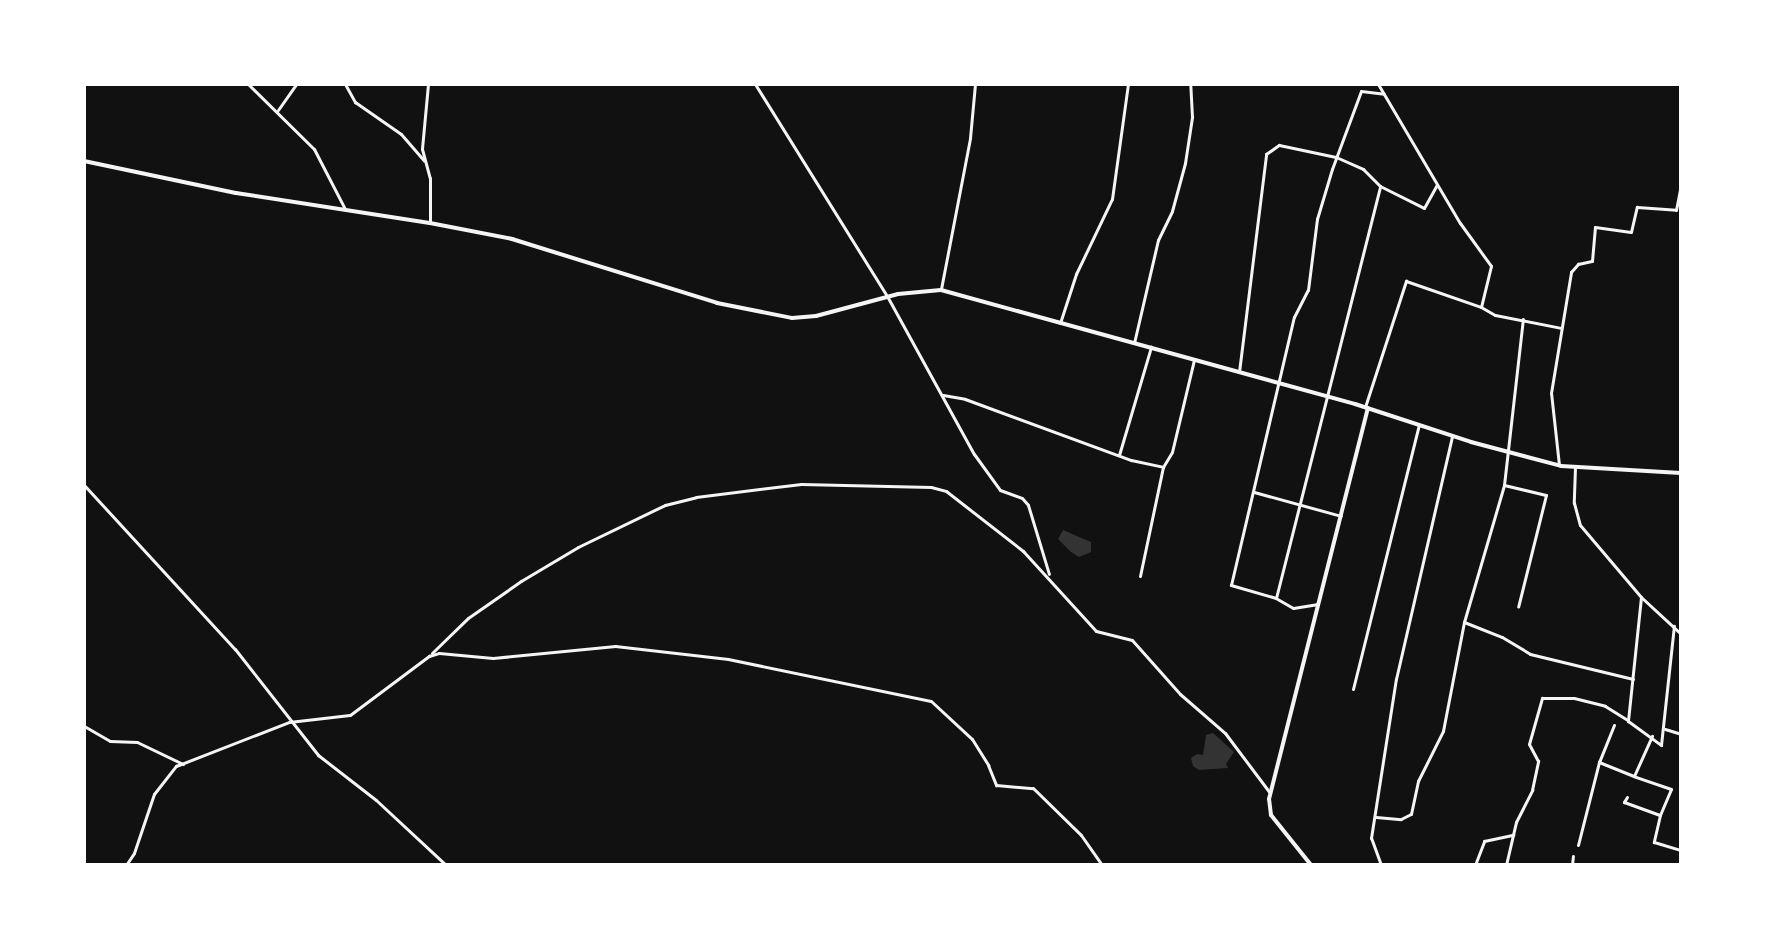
<!DOCTYPE html>
<style>
body{margin:0}
#map{position:relative;width:1765px;height:949px;overflow:hidden;background:#111;font-family:Lato,sans-serif}
div>[style]{position:absolute}
[style*='--x']{left:calc(var(--x)*1px);top:calc(var(--y)*1px);width:calc(var(--w)*1px);rotate:calc(var(--a)*1deg)}
.water>*{inset:0;background:#333}
.minor>*{height:3px;margin:-1.5px;padding:0 1.5px;transform-origin:1.5px;border-radius:1.5px;background:#f5f5f5}
.tertiary>*{height:4px;margin:-2px;padding:0 2px;transform-origin:2px;border-radius:2px;background:#f5f5f5}
span{translate:-50% -50%;white-space:nowrap;text-align:center;line-height:1.15;-webkit-text-stroke:6px #fff;paint-order:stroke}
.frame{position:absolute;inset:0;border:86px solid #fff;pointer-events:none}
</style>
<div id="map">
<div class="water">
<div style="clip-path:polygon(1063px 530px,1091px 542px,1091px 552px,1079px 557px,1071px 552px,1058px 539px)"></div>
<div style="clip-path:polygon(1213px 733px,1234px 752px,1226px 764px,1228px 768px,1199px 770px,1193px 766px,1191px 758px,1197px 754px,1203px 755px,1206px 735px)"></div>
</div>
<div class="minor">
<div style="--x:248;--y:84;--w:93;--a:44.6"></div>
<div style="--x:314;--y:149;--w:68;--a:62.7"></div>
<div style="--x:345;--y:84;--w:21;--a:61"></div>
<div style="--x:355;--y:102;--w:56;--a:34.8"></div>
<div style="--x:401;--y:134;--w:35;--a:49"></div>
<div style="--x:428;--y:84;--w:65;--a:95.3"></div>
<div style="--x:422;--y:149;--w:30;--a:75"></div>
<div style="--x:430;--y:178;--w:45;--a:90"></div>
<div style="--x:755;--y:84;--w:250;--a:58.1"></div>
<div style="--x:887;--y:296;--w:180;--a:61.2"></div>
<div style="--x:974;--y:454;--w:44;--a:54.2"></div>
<div style="--x:1000;--y:490;--w:23;--a:20"></div>
<div style="--x:1022;--y:498;--w:9;--a:49"></div>
<div style="--x:1028;--y:505;--w:72;--a:73.1"></div>
<div style="--x:1378;--y:84;--w:161;--a:59.5"></div>
<div style="--x:1460;--y:223;--w:53;--a:54.2"></div>
<div style="--x:1491;--y:266;--w:42;--a:103.7"></div>
<div style="--x:1481;--y:307;--w:16;--a:30"></div>
<div style="--x:1495;--y:315;--w:67;--a:11.1"></div>
<div style="--x:278;--y:110;--w:32;--a:-55"></div>
<div style="--x:941;--y:289;--w:154;--a:-79.1"></div>
<div style="--x:970;--y:138;--w:54;--a:-84.7"></div>
<div style="--x:1060;--y:323;--w:52;--a:-71.9"></div>
<div style="--x:1076;--y:274;--w:83;--a:-64.4"></div>
<div style="--x:1112;--y:199;--w:116;--a:-82.1"></div>
<div style="--x:1134;--y:343;--w:106;--a:-76.9"></div>
<div style="--x:1158;--y:240;--w:32;--a:-64"></div>
<div style="--x:1172;--y:211;--w:50;--a:-74.8"></div>
<div style="--x:1185;--y:163;--w:47;--a:-81.3"></div>
<div style="--x:1192;--y:117;--w:33;--a:-93"></div>
<div style="--x:1239;--y:372;--w:220;--a:-82.9"></div>
<div style="--x:1266;--y:154;--w:16;--a:-35"></div>
<div style="--x:1279;--y:145;--w:58;--a:11.9"></div>
<div style="--x:1336;--y:157;--w:30;--a:24"></div>
<div style="--x:1363;--y:169;--w:24;--a:45"></div>
<div style="--x:1380;--y:186;--w:49;--a:26.6"></div>
<div style="--x:1424;--y:208;--w:26;--a:-61"></div>
<div style="--x:943;--y:395;--w:22;--a:10"></div>
<div style="--x:965;--y:399;--w:177;--a:20.2"></div>
<div style="--x:1131;--y:460;--w:33;--a:12"></div>
<div style="--x:1163;--y:467;--w:17;--a:-59"></div>
<div style="--x:1172;--y:452;--w:95;--a:-76.6"></div>
<div style="--x:1365;--y:407;--w:133;--a:-72"></div>
<div style="--x:1406;--y:281;--w:79;--a:19.1"></div>
<div style="--x:1119;--y:455;--w:113;--a:-73.5"></div>
<div style="--x:1559;--y:465;--w:72;--a:-96.3"></div>
<div style="--x:1551;--y:393;--w:123;--a:-80.6"></div>
<div style="--x:1571;--y:272;--w:11;--a:-49"></div>
<div style="--x:1578;--y:264;--w:14;--a:-12"></div>
<div style="--x:1592;--y:261;--w:34;--a:-85"></div>
<div style="--x:1595;--y:227;--w:36;--a:8"></div>
<div style="--x:1631;--y:232;--w:26;--a:-77"></div>
<div style="--x:1637;--y:207;--w:39;--a:4"></div>
<div style="--x:1676;--y:210;--w:26;--a:-79"></div>
<div style="--x:1575;--y:467;--w:36;--a:92"></div>
<div style="--x:1574;--y:503;--w:23;--a:75"></div>
<div style="--x:1580;--y:525;--w:94;--a:49.7"></div>
<div style="--x:1641;--y:597;--w:54;--a:42.8"></div>
<div style="--x:84;--y:485;--w:223;--a:47.4"></div>
<div style="--x:235;--y:649;--w:135;--a:51.9"></div>
<div style="--x:318;--y:755;--w:73;--a:37.8"></div>
<div style="--x:376;--y:800;--w:96;--a:42.9"></div>
<div style="--x:1504;--y:485;--w:43;--a:13.4"></div>
<div style="--x:1546;--y:495;--w:115;--a:104"></div>
<div style="--x:1254;--y:492;--w:90;--a:15.4"></div>
<div style="--x:1140;--y:576;--w:111;--a:-78.1"></div>
<div style="--x:1641;--y:597;--w:125;--a:96"></div>
<div style="--x:1628;--y:721;--w:41;--a:36"></div>
<div style="--x:1661;--y:745;--w:120;--a:-83.8"></div>
<div style="--x:1276;--y:598;--w:47;--a:-163.9"></div>
<div style="--x:1231;--y:585;--w:275;--a:-76.8"></div>
<div style="--x:1294;--y:317;--w:30;--a:-63"></div>
<div style="--x:1308;--y:290;--w:72;--a:-82.8"></div>
<div style="--x:1317;--y:219;--w:52;--a:-73.3"></div>
<div style="--x:1332;--y:169;--w:83;--a:-69.6"></div>
<div style="--x:1361;--y:91;--w:23;--a:7"></div>
<div style="--x:1318;--y:604;--w:25;--a:171"></div>
<div style="--x:1293;--y:608;--w:20;--a:-150"></div>
<div style="--x:1276;--y:598;--w:425;--a:-75.8"></div>
<div style="--x:1464;--y:622;--w:41;--a:21.5"></div>
<div style="--x:1502;--y:637;--w:33;--a:31"></div>
<div style="--x:1530;--y:654;--w:106;--a:13.6"></div>
<div style="--x:432;--y:653;--w:50;--a:-44.2"></div>
<div style="--x:468;--y:618;--w:65;--a:-34.9"></div>
<div style="--x:521;--y:581;--w:66;--a:-30.8"></div>
<div style="--x:578;--y:547;--w:97;--a:-25.8"></div>
<div style="--x:665;--y:505;--w:32;--a:-14"></div>
<div style="--x:696;--y:497;--w:106;--a:-7.1"></div>
<div style="--x:801;--y:484;--w:130;--a:1.3"></div>
<div style="--x:931;--y:487;--w:16;--a:15"></div>
<div style="--x:946;--y:491;--w:98;--a:37.9"></div>
<div style="--x:1023;--y:551;--w:108;--a:47.6"></div>
<div style="--x:1096;--y:631;--w:37;--a:14"></div>
<div style="--x:1132;--y:640;--w:72;--a:48.4"></div>
<div style="--x:1180;--y:694;--w:60;--a:40.9"></div>
<div style="--x:1225;--y:733;--w:75;--a:53.1"></div>
<div style="--x:1353;--y:689;--w:272;--a:-76"></div>
<div style="--x:1614;--y:725;--w:40;--a:112"></div>
<div style="--x:1599;--y:762;--w:38;--a:22"></div>
<div style="--x:1634;--y:776;--w:44;--a:-65.8"></div>
<div style="--x:84;--y:726;--w:30;--a:30"></div>
<div style="--x:110;--y:741;--w:27;--a:2"></div>
<div style="--x:137;--y:742;--w:51;--a:25.6"></div>
<div style="--x:1665;--y:729;--w:17;--a:17"></div>
<div style="--x:1627;--y:797;--w:6;--a:121"></div>
<div style="--x:1624;--y:802;--w:38;--a:20"></div>
<div style="--x:1660;--y:815;--w:28;--a:-67"></div>
<div style="--x:1671;--y:789;--w:39;--a:-161"></div>
<div style="--x:1660;--y:815;--w:28;--a:103"></div>
<div style="--x:1654;--y:842;--w:28;--a:17"></div>
<div style="--x:1376;--y:817;--w:25;--a:5"></div>
<div style="--x:1401;--y:819;--w:11;--a:-27"></div>
<div style="--x:1411;--y:814;--w:34;--a:-78"></div>
<div style="--x:1418;--y:781;--w:56;--a:-63.4"></div>
<div style="--x:1443;--y:731;--w:111;--a:-79.1"></div>
<div style="--x:1464;--y:622;--w:143;--a:-73.7"></div>
<div style="--x:1504;--y:485;--w:167;--a:-83.5"></div>
<div style="--x:1578;--y:845;--w:86;--a:-75.8"></div>
<div style="--x:126;--y:865;--w:14;--a:-56"></div>
<div style="--x:134;--y:853;--w:62;--a:-71.3"></div>
<div style="--x:154;--y:794;--w:36;--a:-52"></div>
<div style="--x:176;--y:766;--w:121;--a:-21.3"></div>
<div style="--x:289;--y:722;--w:61;--a:-6.5"></div>
<div style="--x:350;--y:715;--w:99;--a:-36.8"></div>
<div style="--x:429;--y:656;--w:10;--a:-17"></div>
<div style="--x:439;--y:653;--w:54;--a:5.3"></div>
<div style="--x:493;--y:658;--w:123;--a:-5.6"></div>
<div style="--x:615;--y:646;--w:114;--a:6.6"></div>
<div style="--x:728;--y:659;--w:207;--a:11.7"></div>
<div style="--x:931;--y:701;--w:56;--a:42.8"></div>
<div style="--x:972;--y:739;--w:31;--a:58"></div>
<div style="--x:988;--y:765;--w:22;--a:68"></div>
<div style="--x:996;--y:785;--w:37;--a:5"></div>
<div style="--x:1033;--y:788;--w:67;--a:44.4"></div>
<div style="--x:1081;--y:835;--w:37;--a:55"></div>
<div style="--x:1381;--y:865;--w:29;--a:-110"></div>
<div style="--x:1371;--y:838;--w:161;--a:-81.1"></div>
<div style="--x:1396;--y:679;--w:249;--a:-77"></div>
<div style="--x:1475;--y:865;--w:26;--a:-69"></div>
<div style="--x:1484;--y:841;--w:30;--a:-12"></div>
<div style="--x:1506;--y:865;--w:44;--a:-76.9"></div>
<div style="--x:1516;--y:822;--w:36;--a:-63"></div>
<div style="--x:1532;--y:790;--w:30;--a:-78"></div>
<div style="--x:1538;--y:761;--w:19;--a:-118"></div>
<div style="--x:1529;--y:744;--w:48;--a:-74.2"></div>
<div style="--x:1542;--y:698;--w:32;--a:0"></div>
<div style="--x:1574;--y:698;--w:32;--a:14"></div>
<div style="--x:1605;--y:706;--w:26;--a:32"></div>
<div style="--x:1572;--y:865;--w:9;--a:-84"></div>
</div>
<div class="tertiary">
<div style="--x:84;--y:161;--w:155;--a:11.9"></div>
<div style="--x:236;--y:193;--w:196;--a:8.8"></div>
<div style="--x:430;--y:223;--w:84;--a:11"></div>
<div style="--x:512;--y:239;--w:215;--a:17.3"></div>
<div style="--x:717;--y:303;--w:76;--a:11.3"></div>
<div style="--x:792;--y:318;--w:24;--a:-5"></div>
<div style="--x:816;--y:316;--w:85;--a:-15"></div>
<div style="--x:898;--y:294;--w:43;--a:-5.3"></div>
<div style="--x:941;--y:290;--w:429;--a:15.4"></div>
<div style="--x:1355;--y:404;--w:122;--a:18.1"></div>
<div style="--x:1471;--y:442;--w:93;--a:14.9"></div>
<div style="--x:1561;--y:466;--w:120;--a:3.3"></div>
<div style="--x:1311;--y:865;--w:64;--a:-128.7"></div>
<div style="--x:1271;--y:815;--w:16;--a:-97"></div>
<div style="--x:1269;--y:799;--w:403;--a:-75.8"></div>
</div>
<div class="frame"></div>
</div>
